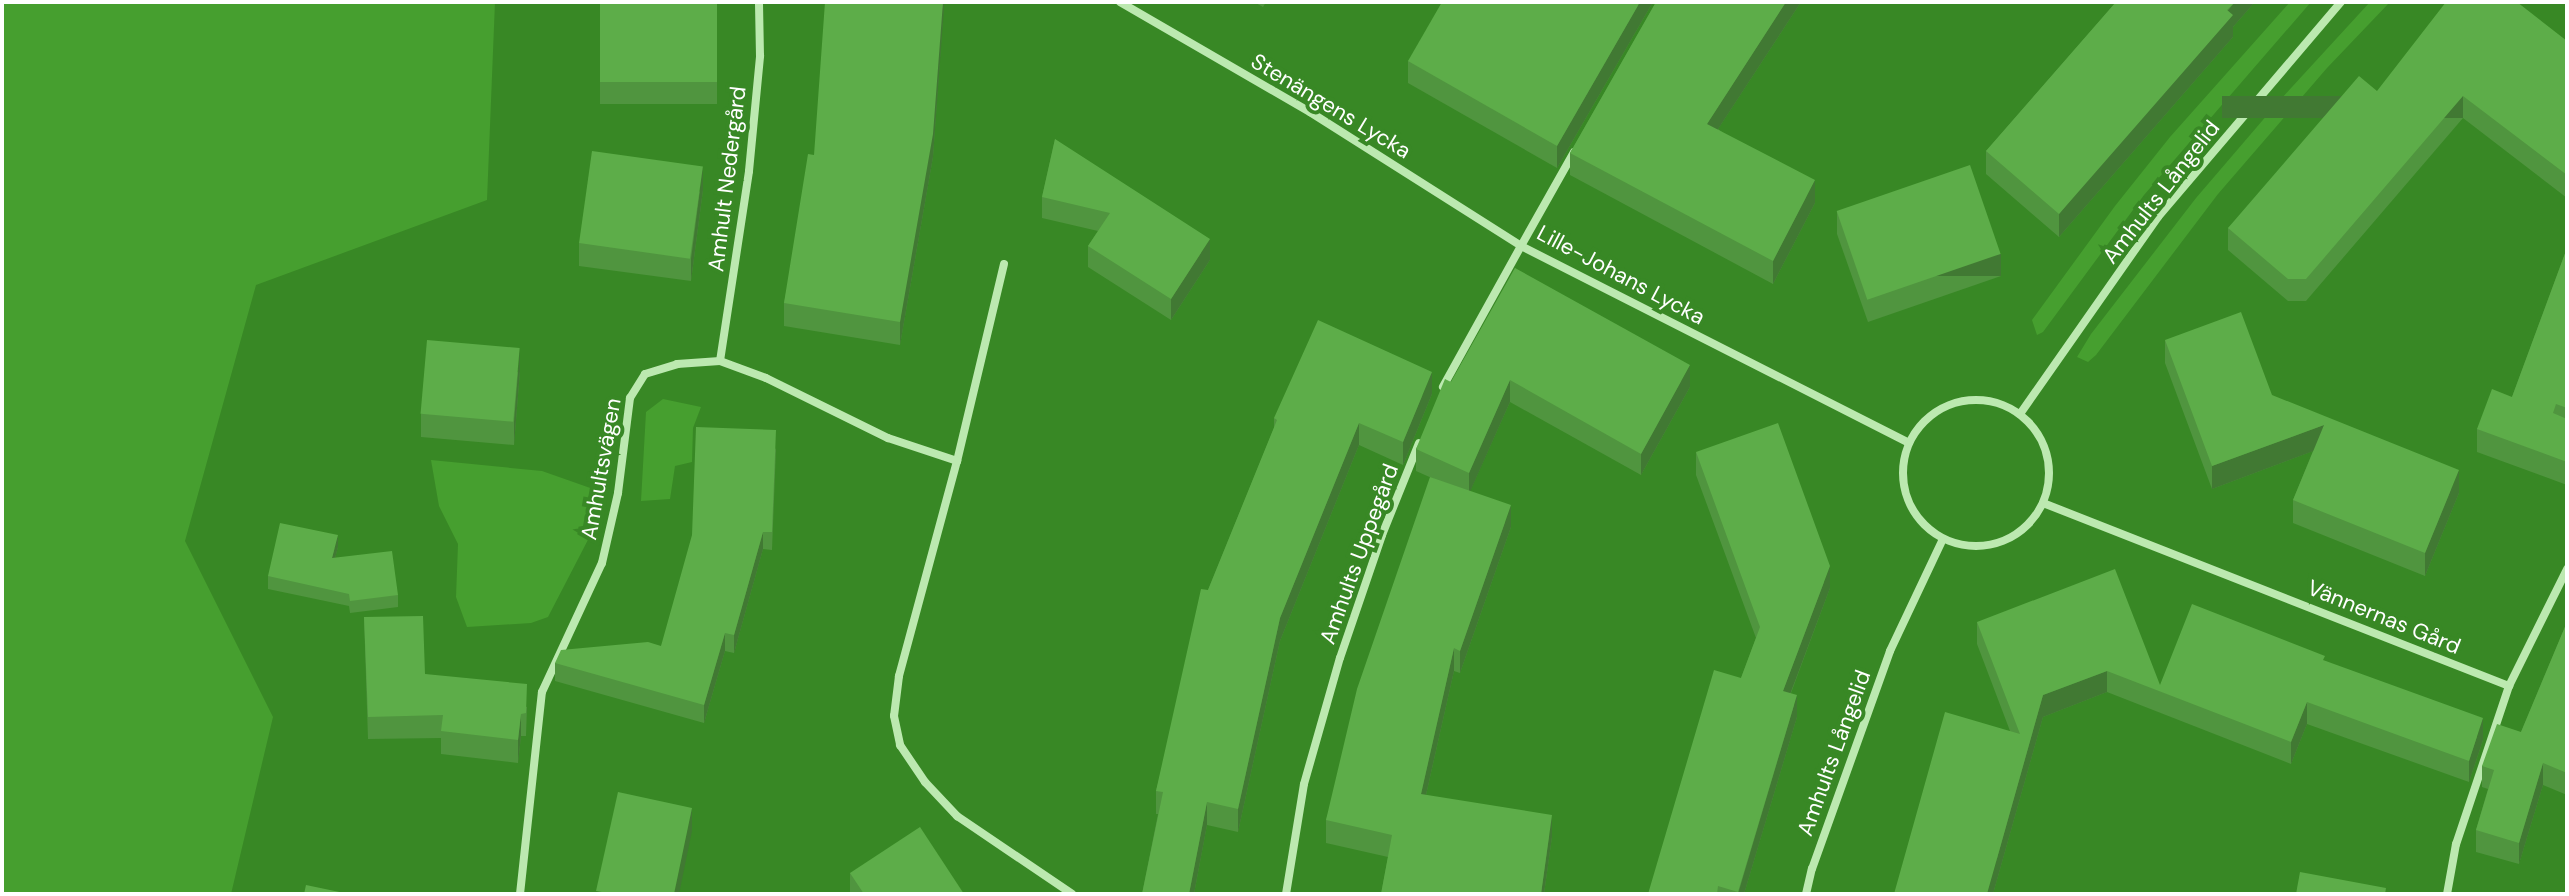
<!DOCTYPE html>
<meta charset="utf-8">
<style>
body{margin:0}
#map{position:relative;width:2569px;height:896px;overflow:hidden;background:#388825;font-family:"DM Sans",sans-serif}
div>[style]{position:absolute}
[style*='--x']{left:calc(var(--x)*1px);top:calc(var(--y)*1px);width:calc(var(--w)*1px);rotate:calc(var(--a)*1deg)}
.green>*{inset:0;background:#469f2f}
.street>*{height:8px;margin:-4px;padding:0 4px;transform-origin:4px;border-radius:4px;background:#bce9b0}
.street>.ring{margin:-4px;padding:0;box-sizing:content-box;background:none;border:8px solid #bce9b0;border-radius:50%}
.wall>*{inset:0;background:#50953f;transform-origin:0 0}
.shaded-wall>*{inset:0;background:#417933;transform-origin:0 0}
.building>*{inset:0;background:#5dad49;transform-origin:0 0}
span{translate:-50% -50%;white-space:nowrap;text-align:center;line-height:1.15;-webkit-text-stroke:8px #388825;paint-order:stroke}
.street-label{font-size:22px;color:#fff}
.frame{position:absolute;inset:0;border:4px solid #fff;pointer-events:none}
</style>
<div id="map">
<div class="green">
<div style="clip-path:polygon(2px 2px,495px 2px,487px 200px,256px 285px,185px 541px,273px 717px,231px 894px,2px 894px)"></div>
<div style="clip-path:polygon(2290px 2px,2311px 2px,2144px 195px,2043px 332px,2037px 335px,2032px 320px,2115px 206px,2170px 137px)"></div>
<div style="clip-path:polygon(2370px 2px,2390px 2px,2327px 68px,2218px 194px,2096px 355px,2088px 362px,2077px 357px,2091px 334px,2196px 198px,2280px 100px)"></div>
<div style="clip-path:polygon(663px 399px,701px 407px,693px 428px,692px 462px,675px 466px,670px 499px,641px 501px,646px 412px)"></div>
<div style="clip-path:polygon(431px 460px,542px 471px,596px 490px,591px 534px,548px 617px,531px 623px,467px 627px,456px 597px,458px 544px,439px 506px)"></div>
</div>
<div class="street">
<div style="--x:1120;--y:2;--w:220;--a:30.1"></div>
<div style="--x:1310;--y:112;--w:250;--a:32.4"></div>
<div style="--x:1521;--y:246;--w:161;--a:119"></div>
<div style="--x:1574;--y:152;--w:108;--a:119.4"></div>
<div style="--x:1521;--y:246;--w:435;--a:26.9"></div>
<div style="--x:1004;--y:264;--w:203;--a:103.4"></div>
<div style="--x:957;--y:461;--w:223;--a:105.1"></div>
<div style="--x:899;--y:676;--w:40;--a:97.1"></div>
<div style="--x:894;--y:716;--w:30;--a:78"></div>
<div style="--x:900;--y:745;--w:45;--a:56"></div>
<div style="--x:925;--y:782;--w:47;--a:46.7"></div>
<div style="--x:957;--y:816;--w:139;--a:34.1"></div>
<div style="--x:720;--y:361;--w:192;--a:-81.3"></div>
<div style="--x:749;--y:171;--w:116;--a:-84.5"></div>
<div style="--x:760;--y:56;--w:54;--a:-91.1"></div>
<div class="ring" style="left:1903px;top:400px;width:138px;height:138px"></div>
<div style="--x:2020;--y:414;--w:241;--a:-55"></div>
<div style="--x:2158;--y:217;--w:282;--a:-49.6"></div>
<div style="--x:2043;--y:503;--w:501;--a:21.44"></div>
<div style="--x:2509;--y:686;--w:167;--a:108.5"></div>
<div style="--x:2456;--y:844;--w:51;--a:100.2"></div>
<div style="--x:2509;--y:686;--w:131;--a:-63.6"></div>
<div style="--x:520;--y:894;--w:203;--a:-83.8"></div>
<div style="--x:542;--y:692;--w:142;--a:-65.1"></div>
<div style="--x:602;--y:563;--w:72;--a:-77.1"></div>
<div style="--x:618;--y:493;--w:96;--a:-82.8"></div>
<div style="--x:630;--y:398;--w:28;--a:-58"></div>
<div style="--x:645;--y:374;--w:34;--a:-17"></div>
<div style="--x:677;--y:364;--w:43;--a:-4"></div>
<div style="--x:720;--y:361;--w:49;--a:20.3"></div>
<div style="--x:766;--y:378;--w:136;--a:26.2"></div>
<div style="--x:888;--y:438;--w:73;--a:18.4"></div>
<div style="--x:1286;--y:894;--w:111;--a:-80.7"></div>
<div style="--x:1304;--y:784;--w:131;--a:-74.1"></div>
<div style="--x:1340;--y:658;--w:130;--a:-71.1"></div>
<div style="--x:1382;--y:535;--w:99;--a:-68.1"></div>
<div style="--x:1806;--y:894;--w:26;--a:-77"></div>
<div style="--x:1812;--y:869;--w:232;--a:-70.3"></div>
<div style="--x:1890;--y:651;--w:124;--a:-64.7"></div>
</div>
<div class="wall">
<div style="left:600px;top:2px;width:117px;height:102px"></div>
<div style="clip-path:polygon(944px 2px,933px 157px,900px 345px,784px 326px,784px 303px,814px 155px)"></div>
<div style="clip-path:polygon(1254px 2px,1266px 2px,1263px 7px)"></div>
<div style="clip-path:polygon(1653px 2px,1557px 168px,1408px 83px,1408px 61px)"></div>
<div style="clip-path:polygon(1656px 2px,1801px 2px,1718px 129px,1815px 203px,1773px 284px,1570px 175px,1570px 153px)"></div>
<div style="clip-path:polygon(2116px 2px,2255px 2px,2233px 27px,2233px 37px,2059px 237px,1986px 174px,1986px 151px)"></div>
<div style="clip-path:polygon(2567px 41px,2567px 198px,2463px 118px,2306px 301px,2288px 301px,2228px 250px,2228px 228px,2377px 91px)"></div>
<div style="clip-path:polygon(1055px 139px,1210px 260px,1171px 320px,1088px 267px,1088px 246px,1098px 231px,1042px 218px,1042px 197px)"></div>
<div style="clip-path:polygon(703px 190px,691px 281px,579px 266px,579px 243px)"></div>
<div style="clip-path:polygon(1837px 211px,2001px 276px,1868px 322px,1837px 234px)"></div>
<div style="clip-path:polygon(2567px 248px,2567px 485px,2477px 452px,2477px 429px,2512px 397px)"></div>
<div style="clip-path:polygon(1515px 268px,1690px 387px,1641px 475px,1510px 402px,1470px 491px,1511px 527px,1460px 673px,1454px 671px,1426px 795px,1552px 837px,1544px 894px,1381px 894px,1388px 857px,1326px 843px,1326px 820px,1434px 479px,1416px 471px,1416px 449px,1451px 382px)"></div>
<div style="clip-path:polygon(2165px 340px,2459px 493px,2425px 576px,2293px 523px,2293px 500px,2313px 451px,2212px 489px,2165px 363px)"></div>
<div style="clip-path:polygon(520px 371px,514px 445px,421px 437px,421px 414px)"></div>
<div style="clip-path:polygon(1432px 394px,1403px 465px,1359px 445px,1280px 641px,1238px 832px,1207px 825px,1194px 894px,1142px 894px,1158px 814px,1156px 814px,1156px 791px,1208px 590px,1274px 428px,1274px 418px)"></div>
<div style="clip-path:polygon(776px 448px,772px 550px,763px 549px,734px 653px,725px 651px,704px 723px,555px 681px,555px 663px,661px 646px)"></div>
<div style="clip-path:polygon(1696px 452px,1830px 588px,1791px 693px,1797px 717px,1744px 894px,1648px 894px,1741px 678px,1756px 638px,1696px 475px)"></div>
<div style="clip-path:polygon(338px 547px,335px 558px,398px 595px,398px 607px,350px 613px,349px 606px,268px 589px,268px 576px)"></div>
<div style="clip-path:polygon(364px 617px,425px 674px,527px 707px,526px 736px,521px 736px,518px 763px,441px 754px,441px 738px,368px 739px)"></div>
<div style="clip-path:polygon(1977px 622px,2160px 685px,2325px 661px,2483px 740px,2469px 782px,2307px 724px,2291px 764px,2107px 692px,2043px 717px,1993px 894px,2010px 731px,1977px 644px)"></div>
<div style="clip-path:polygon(2567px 622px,2567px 795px,2543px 785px,2519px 864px,2476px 852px,2476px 830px,2488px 789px,2482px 787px,2482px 766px,2521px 732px)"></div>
<div style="clip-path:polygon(850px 873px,964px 894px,850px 894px)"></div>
</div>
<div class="shaded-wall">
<div style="clip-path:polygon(943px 2px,944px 2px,944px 9px,933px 157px,900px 345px,900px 322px)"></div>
<div style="clip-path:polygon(1640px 2px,1653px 2px,1557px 168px,1557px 146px)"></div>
<div style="clip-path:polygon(1786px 2px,1801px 2px,1707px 146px,1707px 124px)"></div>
<div style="clip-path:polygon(2235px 2px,2255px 2px,2233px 27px,2233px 37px,2059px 237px,2059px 214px)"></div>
<div style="left:2463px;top:96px;width:22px;height:241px;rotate:90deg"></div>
<div style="clip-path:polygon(703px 167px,703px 190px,691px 281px,691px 259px)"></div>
<div style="clip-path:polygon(1815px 180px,1815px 203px,1773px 284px,1773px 261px)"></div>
<div style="clip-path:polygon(1210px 239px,1210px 260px,1171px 320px,1171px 299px)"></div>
<div style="left:2001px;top:254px;width:22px;height:141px;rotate:90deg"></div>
<div style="clip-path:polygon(520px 348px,520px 371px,514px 445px,514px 422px)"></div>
<div style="clip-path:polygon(1690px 365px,1690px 387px,1641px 475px,1641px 454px)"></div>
<div style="clip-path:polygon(1432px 372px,1432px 394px,1403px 465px,1403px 442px)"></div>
<div style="clip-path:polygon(1510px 380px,1510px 402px,1469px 494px,1469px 473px)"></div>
<div style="clip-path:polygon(1359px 423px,1359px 445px,1280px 641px,1238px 832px,1238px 809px,1280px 618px)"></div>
<div style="clip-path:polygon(2324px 425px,2324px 447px,2212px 489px,2212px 466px)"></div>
<div style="clip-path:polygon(2459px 470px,2459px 493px,2425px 576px,2425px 553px)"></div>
<div style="clip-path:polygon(1511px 505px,1511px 527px,1460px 673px,1460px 651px)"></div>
<div style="clip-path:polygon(763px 532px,763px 549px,734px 653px,734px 635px)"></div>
<div style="clip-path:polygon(338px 535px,338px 547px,332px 570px,332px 558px)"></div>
<div style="clip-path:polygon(1830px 566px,1830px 588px,1783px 713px,1783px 691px)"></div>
<div style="clip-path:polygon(725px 633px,725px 651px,704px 723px,704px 705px)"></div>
<div style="clip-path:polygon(1454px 648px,1454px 671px,1421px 817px,1421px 794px)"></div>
<div style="clip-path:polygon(2107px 671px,2107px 692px,2043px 717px,1993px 894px,1987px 894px,2043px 695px)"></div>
<div style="clip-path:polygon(1797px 695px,1797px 717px,1744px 894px,1738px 894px)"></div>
<div style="clip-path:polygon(2307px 702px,2307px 724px,2291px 764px,2291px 742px)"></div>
<div style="clip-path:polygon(521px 714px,521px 736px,518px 763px,518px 740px)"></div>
<div style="clip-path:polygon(2483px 718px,2483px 740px,2469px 782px,2469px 761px)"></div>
<div style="clip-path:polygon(2543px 763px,2543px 785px,2519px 864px,2519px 843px)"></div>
<div style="clip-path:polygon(1207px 802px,1207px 825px,1194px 894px,1189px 894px)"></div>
<div style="clip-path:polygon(692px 808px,692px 831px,679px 894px,674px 894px)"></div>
<div style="clip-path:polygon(1552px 815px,1552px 837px,1544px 894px,1541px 894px)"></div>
</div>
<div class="building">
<div style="left:600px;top:2px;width:117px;height:80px"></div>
<div style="clip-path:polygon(825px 2px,943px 2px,933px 134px,900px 322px,784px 303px,808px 154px,814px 155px)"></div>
<div style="clip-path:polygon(1442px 2px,1640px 2px,1557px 146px,1408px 61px)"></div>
<div style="clip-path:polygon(1656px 2px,1786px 2px,1707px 124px,1815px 180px,1773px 261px,1570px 153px)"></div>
<div style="clip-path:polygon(2116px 2px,2235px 2px,2227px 10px,2233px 15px,2059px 214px,1986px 151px)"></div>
<div style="clip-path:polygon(2446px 2px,2517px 2px,2567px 41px,2567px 175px,2463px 96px,2306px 279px,2288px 279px,2228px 228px,2359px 76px,2377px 91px)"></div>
<div style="clip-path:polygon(1055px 139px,1210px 239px,1171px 299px,1088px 246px,1110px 213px,1042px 197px)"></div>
<div style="left:592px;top:151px;width:112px;height:93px;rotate:8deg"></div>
<div style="left:1970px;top:165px;width:94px;height:141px;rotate:71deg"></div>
<div style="clip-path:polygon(2567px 248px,2567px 408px,2556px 404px,2553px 413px,2567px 419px,2567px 462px,2477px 429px,2492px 389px,2512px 397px)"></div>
<div style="clip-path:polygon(1515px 268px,1690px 365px,1641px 454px,1510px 380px,1469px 473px,1416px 449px,1445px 379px,1451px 382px)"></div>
<div style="clip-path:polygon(2241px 312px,2272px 395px,2459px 470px,2425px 553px,2293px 500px,2324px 425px,2212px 466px,2165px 340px)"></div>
<div style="clip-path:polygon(1318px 320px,1432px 372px,1403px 442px,1359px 423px,1280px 618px,1238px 809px,1207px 802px,1189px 894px,1142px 894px,1163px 792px,1156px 791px,1201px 589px,1208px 590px,1277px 420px,1274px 418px)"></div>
<div style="left:427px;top:340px;width:93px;height:74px;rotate:5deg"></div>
<div style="clip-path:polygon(1778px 423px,1830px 566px,1783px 691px,1797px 695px,1738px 892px,1718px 886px,1717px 894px,1648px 894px,1714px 670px,1741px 678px,1760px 627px,1696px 452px)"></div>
<div style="clip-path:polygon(696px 427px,776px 430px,772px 532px,763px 532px,734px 635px,725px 633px,704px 705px,555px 663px,561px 650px,648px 642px,661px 646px,692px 535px)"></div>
<div style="clip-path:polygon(1430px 477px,1511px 505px,1460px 651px,1454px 648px,1421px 794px,1552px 815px,1541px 894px,1381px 894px,1392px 835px,1326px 820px,1357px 689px)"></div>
<div style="clip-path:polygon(280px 523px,338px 535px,332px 558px,392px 551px,398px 595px,350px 601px,349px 594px,268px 576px)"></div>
<div style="clip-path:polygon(2115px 569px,2160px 685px,2192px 604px,2325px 656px,2323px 660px,2483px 718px,2469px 761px,2307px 702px,2291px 742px,2107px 671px,2043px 695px,1987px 894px,1894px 894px,1945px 712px,2020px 734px,1977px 622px)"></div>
<div style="clip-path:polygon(423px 616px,425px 674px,527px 684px,526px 713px,521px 714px,518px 740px,441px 731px,443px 715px,368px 717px,364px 617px)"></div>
<div style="clip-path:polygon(2567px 622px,2567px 773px,2543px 763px,2519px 843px,2476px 830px,2494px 770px,2482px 766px,2497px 724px,2521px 732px)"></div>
<div style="clip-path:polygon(618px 792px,692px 808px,674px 894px,613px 894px,596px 891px)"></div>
<div style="clip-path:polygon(920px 827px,964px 894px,864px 894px,850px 873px)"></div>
<div style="clip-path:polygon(2300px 872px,2386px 888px,2385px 894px,2296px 894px)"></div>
<div style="clip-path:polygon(306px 885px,349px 894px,304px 894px)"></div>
</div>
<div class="street-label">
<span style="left:1331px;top:106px;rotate:31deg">Stenängens Lycka</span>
<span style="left:727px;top:179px;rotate:-83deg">Amhult Nedergård</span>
<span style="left:2161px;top:192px;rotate:-52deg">Amhults Långelid</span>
<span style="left:1621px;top:275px;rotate:28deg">Lille-Johans Lycka</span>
<span style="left:601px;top:469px;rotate:-80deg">Amhultsvägen</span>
<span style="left:1359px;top:554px;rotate:-70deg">Amhults Uppegård</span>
<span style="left:2384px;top:617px;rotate:22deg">Vännernas Gård</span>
<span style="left:1834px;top:753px;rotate:-70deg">Amhults Långelid</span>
</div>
<div class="frame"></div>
</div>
